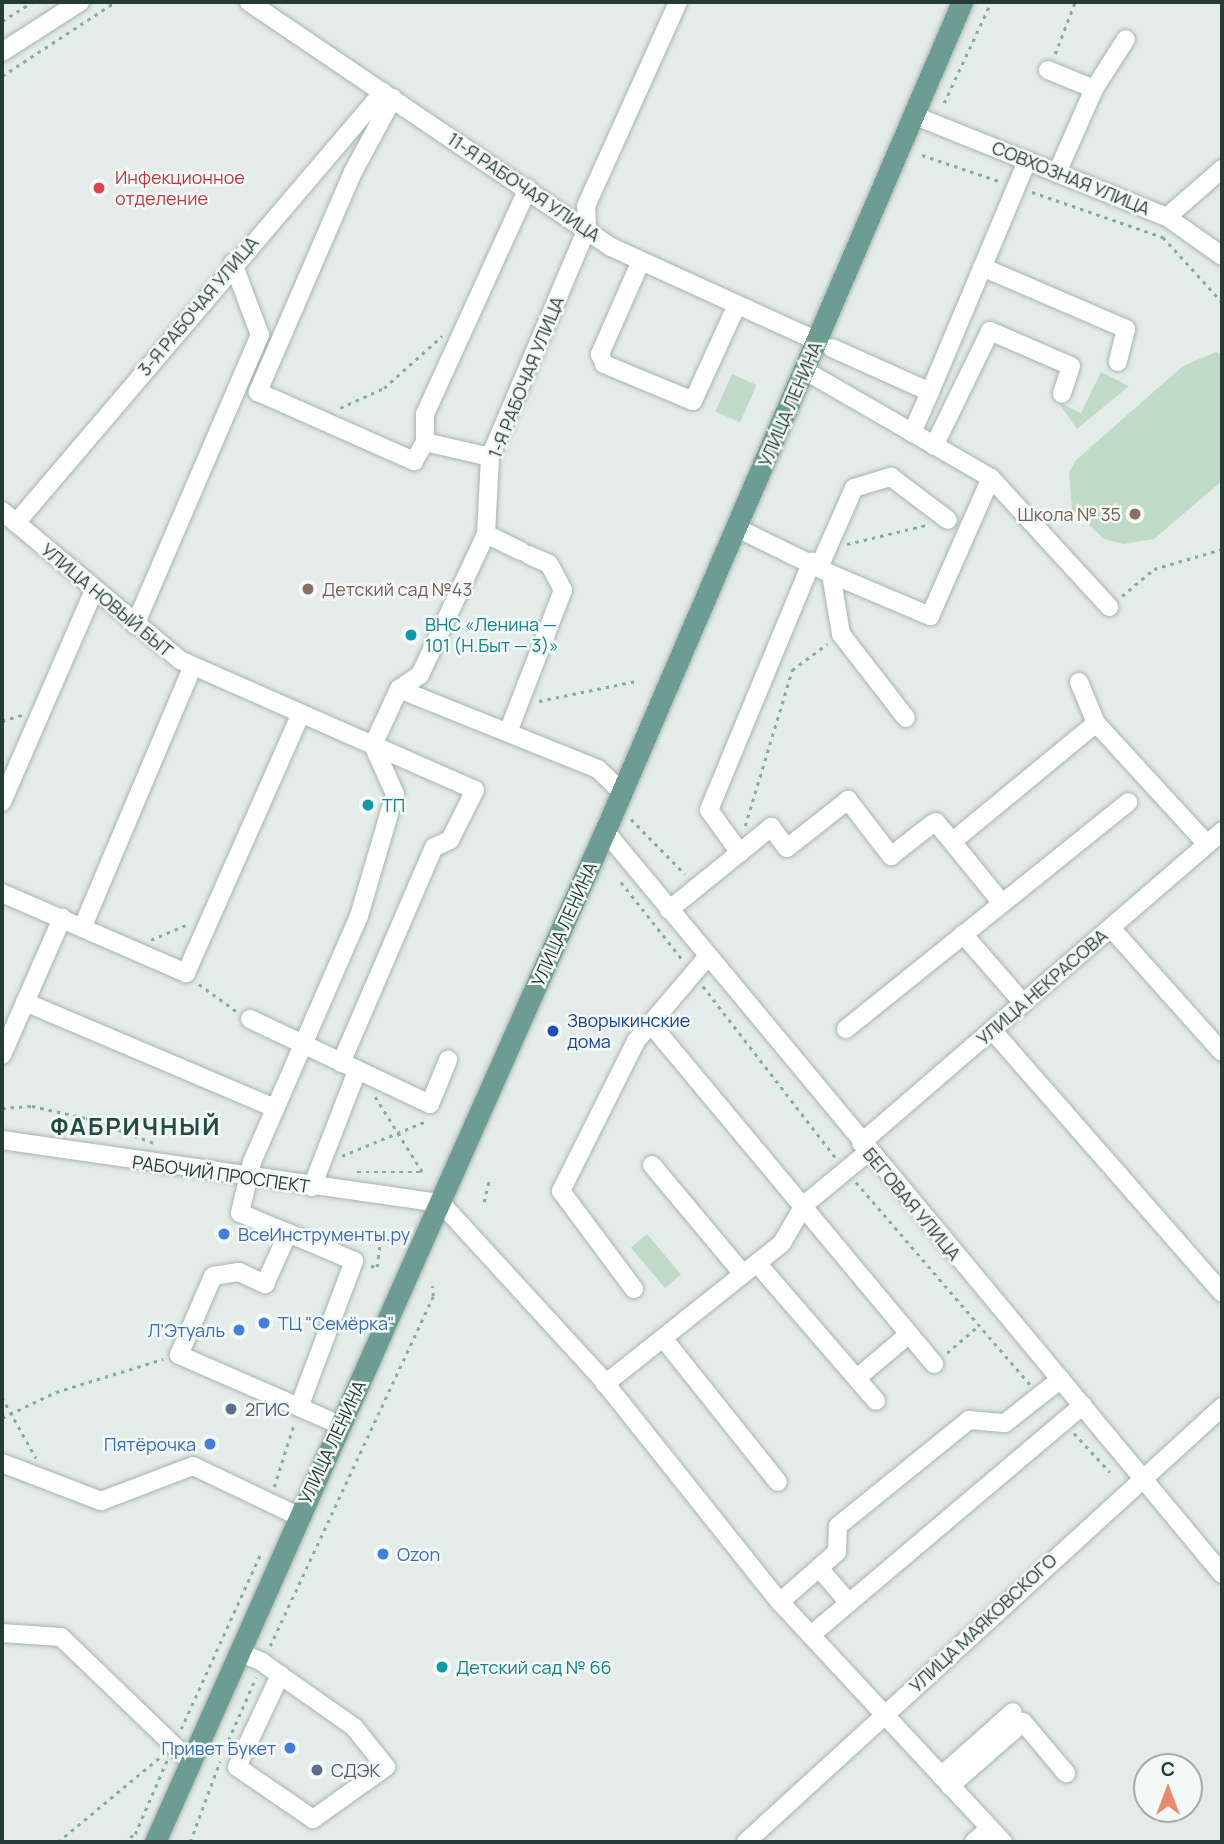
<!DOCTYPE html>
<meta charset="utf-8">
<style>
body{margin:0}
#map{position:relative;width:1224px;height:1844px;overflow:hidden;background:#e4ece9;font-family:Manrope,sans-serif}
div>[style]{position:absolute}
[style*='--x']{left:calc(var(--x)*1px);top:calc(var(--y)*1px);width:calc(var(--w)*1px);rotate:calc(var(--a)*1deg)}
.green>*{inset:0;background:#bfdbc7;transform-origin:0 0}
.path>*{height:2.5px;margin-top:-1.25px;transform-origin:0;background:repeating-linear-gradient(90deg,#87aca2 0 3.5px,transparent 0 8.5px)}
.roads{filter:drop-shadow(0 0 2px #a7b4b0) drop-shadow(0 0 2px #a7b4b0)}
.minor>*{height:18px;margin:-9px;padding:0 9px;transform-origin:9px;border-radius:9px;background:#fff}
.major>*{height:21px;margin:-10.5px;padding:0 10.5px;transform-origin:10.5px;border-radius:10.5px;background:#6d9d92}
.dots>*{width:19px;height:19px;translate:-50% -50%;box-sizing:border-box;border:4px solid #f4f9f7;border-radius:50%}
span{translate:-50% -50%;white-space:nowrap;text-align:center;line-height:1.15;-webkit-text-stroke:5px #f4f9f7;paint-order:stroke}
.health-label{font-size:18px;color:#be3a42}
.left{translate:0 -50%;text-align:left}
.street-label{font-size:18px;color:#253c36}
.education-label{font-size:18px;color:#785e54}
.right{translate:-100% -50%;text-align:right}
.culture-label{font-size:18px;color:#0d838f}
.transit-label{font-size:18px;color:#164399}
.shop-label{font-size:18px;color:#366cbe}
.service-label{font-size:18px;color:#4e5e75}
.district-label{font-size:24px;color:#234c43;font-weight:700;letter-spacing:2px}
.frame{position:absolute;inset:0;border:4px solid #253c36;pointer-events:none}
.north{position:absolute;left:1133px;top:1753px;width:70px;height:70px;box-sizing:border-box;background:#f4f9f7;border:2px solid #a1adaa;border-radius:50%;rotate:0deg;font-size:19px;font-weight:700;line-height:28px;text-align:center;color:#253c36}
.north::after{content:'';display:block;margin:auto;width:24px;height:32px;background:#e58b69;clip-path:polygon(50% 0,100% 100%,50% 72%,0 100%)}
</style>
<div id="map">
<div class="green">
<div style="clip-path:polygon(1216px 352px,1222px 354px,1222px 481px,1154px 539px,1123px 544px,1104px 539px,1072px 509px,1069px 472px,1076px 460px,1183px 366px)"></div>
<div style="clip-path:polygon(1101px 372px,1129px 386px,1077px 429px,1058px 402px,1081px 413px)"></div>
<div style="left:732px;top:374px;width:27px;height:41px;rotate:24deg"></div>
<div style="left:647px;top:1234px;width:53px;height:21px;rotate:50deg"></div>
</div>
<div class="path">
<div style="--x:2;--y:21;--w:36;--a:-32"></div>
<div style="--x:1055;--y:54;--w:56;--a:-69"></div>
<div style="--x:2;--y:76;--w:135;--a:-33.2"></div>
<div style="--x:944;--y:103;--w:111;--a:-65"></div>
<div style="--x:922;--y:155;--w:81;--a:18.7"></div>
<div style="--x:1032;--y:192;--w:139;--a:19"></div>
<div style="--x:1163;--y:237;--w:88;--a:47.8"></div>
<div style="--x:340;--y:408;--w:48;--a:-24.4"></div>
<div style="--x:384;--y:388;--w:78;--a:-41.9"></div>
<div style="--x:847;--y:544;--w:81;--a:-13.5"></div>
<div style="--x:1122;--y:596;--w:42;--a:-40.2"></div>
<div style="--x:1154;--y:569;--w:71;--a:-16.4"></div>
<div style="--x:539;--y:701;--w:99;--a:-11.7"></div>
<div style="--x:2;--y:721;--w:21;--a:-17"></div>
<div style="--x:631;--y:819;--w:77;--a:45.5"></div>
<div style="--x:745;--y:826;--w:163;--a:-73.2"></div>
<div style="--x:792;--y:670;--w:44;--a:-36.6"></div>
<div style="--x:621;--y:882;--w:98;--a:51.6"></div>
<div style="--x:151;--y:940;--w:39;--a:-23"></div>
<div style="--x:199;--y:984;--w:46;--a:36.1"></div>
<div style="--x:703;--y:986;--w:217;--a:52.3"></div>
<div style="--x:2;--y:1108;--w:30;--a:-4"></div>
<div style="--x:32;--y:1106;--w:55;--a:12.5"></div>
<div style="--x:86;--y:1118;--w:76;--a:20.1"></div>
<div style="--x:342;--y:1156;--w:91;--a:-22.6"></div>
<div style="--x:357;--y:1172;--w:65;--a:0"></div>
<div style="--x:422;--y:1172;--w:89;--a:-122.1"></div>
<div style="--x:856;--y:1182;--w:267;--a:49.3"></div>
<div style="--x:484;--y:1202;--w:22;--a:-77"></div>
<div style="--x:371;--y:1266;--w:6;--a:9"></div>
<div style="--x:377;--y:1267;--w:32;--a:-83"></div>
<div style="--x:947;--y:1353;--w:40;--a:-41"></div>
<div style="--x:2;--y:1397;--w:70;--a:60.9"></div>
<div style="--x:2;--y:1418;--w:60;--a:-25.7"></div>
<div style="--x:56;--y:1392;--w:112;--a:-17.1"></div>
<div style="--x:1074;--y:1433;--w:53;--a:47.3"></div>
<div style="--x:274;--y:1487;--w:66;--a:-72.4"></div>
<div style="--x:270;--y:1646;--w:386;--a:-65"></div>
<div style="--x:433;--y:1296;--w:10;--a:-96"></div>
<div style="--x:181;--y:1729;--w:193;--a:-65.6"></div>
<div style="--x:225;--y:1748;--w:77;--a:-66.4"></div>
<div style="--x:58;--y:1842;--w:133;--a:-39.8"></div>
<div style="--x:123;--y:1842;--w:14;--a:-34"></div>
<div style="--x:135;--y:1834;--w:81;--a:-66.6"></div>
<div style="--x:190;--y:1842;--w:86;--a:-69.7"></div>
</div>
<div class="roads">
<div class="minor">
<div style="--x:249;--y:2;--w:437;--a:34.1"></div>
<div style="--x:611;--y:247;--w:226;--a:24.5"></div>
<div style="--x:2;--y:52;--w:93;--a:-32.7"></div>
<div style="--x:1048;--y:70;--w:50;--a:22.4"></div>
<div style="--x:1094;--y:89;--w:92;--a:113.8"></div>
<div style="--x:1094;--y:89;--w:59;--a:-57.4"></div>
<div style="--x:393;--y:98;--w:84;--a:118.4"></div>
<div style="--x:353;--y:172;--w:240;--a:113.4"></div>
<div style="--x:258;--y:392;--w:171;--a:23.9"></div>
<div style="--x:414;--y:461;--w:22;--a:-60"></div>
<div style="--x:425;--y:442;--w:67;--a:13"></div>
<div style="--x:913;--y:115;--w:274;--a:21.9"></div>
<div style="--x:1167;--y:217;--w:67;--a:35.3"></div>
<div style="--x:1167;--y:217;--w:73;--a:-41.1"></div>
<div style="--x:641;--y:261;--w:102;--a:113.8"></div>
<div style="--x:600;--y:354;--w:11;--a:68"></div>
<div style="--x:604;--y:364;--w:96;--a:22.6"></div>
<div style="--x:693;--y:401;--w:106;--a:-65.4"></div>
<div style="--x:982;--y:267;--w:157;--a:23.3"></div>
<div style="--x:1126;--y:329;--w:34;--a:104"></div>
<div style="--x:832;--y:348;--w:107;--a:24.2"></div>
<div style="--x:930;--y:392;--w:251;--a:-67.2"></div>
<div style="--x:804;--y:370;--w:216;--a:30"></div>
<div style="--x:912;--y:433;--w:45;--a:-66.3"></div>
<div style="--x:425;--y:442;--w:28;--a:-90"></div>
<div style="--x:425;--y:414;--w:248;--a:-65.5"></div>
<div style="--x:934;--y:446;--w:128;--a:-64"></div>
<div style="--x:990;--y:331;--w:88;--a:23.4"></div>
<div style="--x:1071;--y:366;--w:29;--a:108"></div>
<div style="--x:2;--y:511;--w:232;--a:39.9"></div>
<div style="--x:180;--y:660;--w:322;--a:23.8"></div>
<div style="--x:475;--y:790;--w:56;--a:116.6"></div>
<div style="--x:450;--y:840;--w:17;--a:156"></div>
<div style="--x:434;--y:847;--w:235;--a:113.3"></div>
<div style="--x:16;--y:523;--w:566;--a:-49.59"></div>
<div style="--x:737;--y:528;--w:105;--a:26.1"></div>
<div style="--x:831;--y:574;--w:61;--a:80.5"></div>
<div style="--x:841;--y:634;--w:106;--a:52.3"></div>
<div style="--x:486;--y:534;--w:39;--a:26"></div>
<div style="--x:820;--y:565;--w:84;--a:-66.2"></div>
<div style="--x:854;--y:488;--w:39;--a:-17"></div>
<div style="--x:891;--y:477;--w:71;--a:37"></div>
<div style="--x:831;--y:574;--w:108;--a:23"></div>
<div style="--x:930;--y:616;--w:151;--a:-66.2"></div>
<div style="--x:991;--y:478;--w:175;--a:47.5"></div>
<div style="--x:135;--y:625;--w:316;--a:-66.7"></div>
<div style="--x:260;--y:335;--w:77;--a:-110.6"></div>
<div style="--x:1079;--y:682;--w:44;--a:67.5"></div>
<div style="--x:1096;--y:723;--w:164;--a:47.5"></div>
<div style="--x:399;--y:689;--w:214;--a:21.9"></div>
<div style="--x:598;--y:769;--w:33;--a:44"></div>
<div style="--x:508;--y:732;--w:152;--a:-68.8"></div>
<div style="--x:563;--y:590;--w:30;--a:-118"></div>
<div style="--x:549;--y:564;--w:22;--a:-156"></div>
<div style="--x:373;--y:745;--w:62;--a:-65.1"></div>
<div style="--x:399;--y:689;--w:25;--a:-34"></div>
<div style="--x:420;--y:675;--w:156;--a:-64.9"></div>
<div style="--x:486;--y:534;--w:77;--a:-87"></div>
<div style="--x:490;--y:457;--w:248;--a:-67"></div>
<div style="--x:587;--y:229;--w:23;--a:-92"></div>
<div style="--x:586;--y:206;--w:224;--a:-65.7"></div>
<div style="--x:2;--y:802;--w:228;--a:-66.5"></div>
<div style="--x:936;--y:822;--w:103;--a:50.9"></div>
<div style="--x:605;--y:831;--w:966;--a:50.29"></div>
<div style="--x:953;--y:841;--w:185;--a:-39.5"></div>
<div style="--x:740;--y:853;--w:53;--a:-125.8"></div>
<div style="--x:709;--y:810;--w:269;--a:-67.5"></div>
<div style="--x:2;--y:893;--w:201;--a:23.5"></div>
<div style="--x:186;--y:973;--w:283;--a:-66.1"></div>
<div style="--x:669;--y:910;--w:132;--a:-39.1"></div>
<div style="--x:771;--y:827;--w:26;--a:53"></div>
<div style="--x:787;--y:848;--w:78;--a:-38.2"></div>
<div style="--x:848;--y:800;--w:71;--a:52.5"></div>
<div style="--x:891;--y:856;--w:52;--a:-38"></div>
<div style="--x:83;--y:926;--w:282;--a:-67.1"></div>
<div style="--x:1111;--y:928;--w:166;--a:48.2"></div>
<div style="--x:963;--y:934;--w:91;--a:49"></div>
<div style="--x:25;--y:1002;--w:272;--a:23"></div>
<div style="--x:250;--y:1019;--w:199;--a:25.3"></div>
<div style="--x:430;--y:1104;--w:48;--a:-67.8"></div>
<div style="--x:650;--y:1023;--w:444;--a:50.2"></div>
<div style="--x:846;--y:1029;--w:362;--a:-38.8"></div>
<div style="--x:992;--y:1030;--w:349;--a:48.8"></div>
<div style="--x:2;--y:1055;--w:150;--a:-66.3"></div>
<div style="--x:2;--y:1140;--w:443;--a:8.2"></div>
<div style="--x:441;--y:1203;--w:231;--a:47.5"></div>
<div style="--x:597;--y:1373;--w:293;--a:51.4"></div>
<div style="--x:780;--y:1602;--w:328;--a:47.1"></div>
<div style="--x:861;--y:1143;--w:477;--a:-40.8"></div>
<div style="--x:652;--y:1165;--w:142;--a:50.1"></div>
<div style="--x:312;--y:1187;--w:124;--a:-68.8"></div>
<div style="--x:288;--y:1233;--w:72;--a:23"></div>
<div style="--x:354;--y:1261;--w:156;--a:110.6"></div>
<div style="--x:757;--y:1263;--w:182;--a:49.2"></div>
<div style="--x:634;--y:1289;--w:122;--a:-126.7"></div>
<div style="--x:561;--y:1191;--w:168;--a:-63.4"></div>
<div style="--x:636;--y:1041;--w:111;--a:-49.7"></div>
<div style="--x:663;--y:1338;--w:184;--a:51.4"></div>
<div style="--x:857;--y:1378;--w:68;--a:-40.2"></div>
<div style="--x:605;--y:1384;--w:226;--a:-38.5"></div>
<div style="--x:782;--y:1243;--w:44;--a:-59.9"></div>
<div style="--x:804;--y:1205;--w:83;--a:-39.6"></div>
<div style="--x:340;--y:1425;--w:176;--a:-156.5"></div>
<div style="--x:179;--y:1355;--w:86;--a:-66.7"></div>
<div style="--x:213;--y:1276;--w:26;--a:-9"></div>
<div style="--x:239;--y:1272;--w:29;--a:25"></div>
<div style="--x:265;--y:1284;--w:56;--a:-65.7"></div>
<div style="--x:288;--y:1233;--w:52;--a:-157.4"></div>
<div style="--x:240;--y:1213;--w:52;--a:-76.8"></div>
<div style="--x:252;--y:1162;--w:268;--a:-66.5"></div>
<div style="--x:359;--y:916;--w:127;--a:-73.6"></div>
<div style="--x:395;--y:794;--w:54;--a:-114.2"></div>
<div style="--x:2;--y:1463;--w:106;--a:21"></div>
<div style="--x:101;--y:1501;--w:98;--a:-20.8"></div>
<div style="--x:193;--y:1466;--w:116;--a:25.5"></div>
<div style="--x:819;--y:1568;--w:46;--a:49.4"></div>
<div style="--x:780;--y:1602;--w:76;--a:-41.3"></div>
<div style="--x:837;--y:1552;--w:26;--a:-88"></div>
<div style="--x:838;--y:1526;--w:169;--a:-39"></div>
<div style="--x:969;--y:1420;--w:36;--a:5"></div>
<div style="--x:1005;--y:1423;--w:71;--a:-38.2"></div>
<div style="--x:2;--y:1633;--w:59;--a:3.9"></div>
<div style="--x:61;--y:1637;--w:179;--a:43.9"></div>
<div style="--x:811;--y:1635;--w:356;--a:-40.2"></div>
<div style="--x:239;--y:1652;--w:25;--a:23"></div>
<div style="--x:262;--y:1662;--w:22;--a:36"></div>
<div style="--x:280;--y:1675;--w:90;--a:35.1"></div>
<div style="--x:354;--y:1727;--w:51;--a:51.3"></div>
<div style="--x:386;--y:1767;--w:90;--a:144.5"></div>
<div style="--x:313;--y:1819;--w:92;--a:-145.6"></div>
<div style="--x:237;--y:1767;--w:102;--a:-64.9"></div>
<div style="--x:941;--y:1776;--w:96;--a:-41.6"></div>
<div style="--x:950;--y:1786;--w:97;--a:-41.2"></div>
<div style="--x:1023;--y:1722;--w:67;--a:49.9"></div>
<div style="--x:746;--y:1842;--w:645;--a:-42.42"></div>
<div style="--x:974;--y:1842;--w:21;--a:-41"></div>
</div>
<div class="major">
<div style="--x:155;--y:1842;--w:1107;--a:-66.01"></div>
<div style="--x:605;--y:831;--w:903;--a:-66.7"></div>
</div>
</div>
<div class="dots">
<div style="left:99px;top:188px;background:#e0444e"></div>
<div style="left:1135px;top:514px;background:#8d6e63"></div>
<div style="left:308px;top:589px;background:#8d6e63"></div>
<div style="left:411px;top:635px;background:#0f9aa8"></div>
<div style="left:368px;top:805px;background:#0f9aa8"></div>
<div style="left:553px;top:1031px;background:#1a4fb4"></div>
<div style="left:224px;top:1234px;background:#3f7fe0"></div>
<div style="left:264px;top:1323px;background:#3f7fe0"></div>
<div style="left:239px;top:1330px;background:#3f7fe0"></div>
<div style="left:231px;top:1409px;background:#5c6f8a"></div>
<div style="left:210px;top:1444px;background:#3f7fe0"></div>
<div style="left:383px;top:1554px;background:#3f7fe0"></div>
<div style="left:442px;top:1667px;background:#0f9aa8"></div>
<div style="left:290px;top:1748px;background:#3f7fe0"></div>
<div style="left:317px;top:1770px;background:#5c6f8a"></div>
</div>
<div class="health-label">
<span class="left" style="left:115px;top:188px">Инфекционное<br>отделение</span>
</div>
<div class="street-label">
<span style="left:1071px;top:178px;rotate:22deg">СОВХОЗНАЯ УЛИЦА</span>
<span style="left:524px;top:187px;rotate:34deg">11-Я РАБОЧАЯ УЛИЦА</span>
<span style="left:198px;top:306px;rotate:-50deg">3-Я РАБОЧАЯ УЛИЦА</span>
<span style="left:526px;top:377px;rotate:-68deg">1-Я РАБОЧАЯ УЛИЦА</span>
<span style="left:790px;top:404px;rotate:-67deg">УЛИЦА ЛЕНИНА</span>
<span style="left:107px;top:600px;rotate:40deg">УЛИЦА НОВЫЙ БЫТ</span>
<span style="left:564px;top:924px;rotate:-66deg">УЛИЦА ЛЕНИНА</span>
<span style="left:1042px;top:987px;rotate:-41deg">УЛИЦА НЕКРАСОВА</span>
<span style="left:221px;top:1174px;rotate:8deg">РАБОЧИЙ ПРОСПЕКТ</span>
<span style="left:912px;top:1204px;rotate:50deg">БЕГОВАЯ УЛИЦА</span>
<span style="left:332px;top:1442px;rotate:-65deg">УЛИЦА ЛЕНИНА</span>
<span style="left:983px;top:1623px;rotate:-43deg">УЛИЦА МАЯКОВСКОГО</span>
</div>
<div class="education-label">
<span class="right" style="left:1121px;top:514px">Школа № 35</span>
<span class="left" style="left:322px;top:589px">Детский сад №43</span>
</div>
<div class="culture-label">
<span class="left" style="left:425px;top:635px">ВНС «Ленина —<br>101 (Н.Быт — 3)»</span>
<span class="left" style="left:382px;top:805px">ТП</span>
<span class="left" style="left:456px;top:1667px">Детский сад № 66</span>
</div>
<div class="transit-label">
<span class="left" style="left:567px;top:1031px">Зворыкинские<br>дома</span>
</div>
<div class="shop-label">
<span class="left" style="left:238px;top:1234px">ВсеИнструменты.ру</span>
<span class="left" style="left:278px;top:1323px">ТЦ "Семёрка"</span>
<span class="right" style="left:225px;top:1330px">Л'Этуаль</span>
<span class="right" style="left:196px;top:1444px">Пятёрочка</span>
<span class="left" style="left:397px;top:1554px">Ozon</span>
<span class="right" style="left:276px;top:1748px">Привет Букет</span>
</div>
<div class="service-label">
<span class="left" style="left:245px;top:1409px">2ГИС</span>
<span class="left" style="left:331px;top:1770px">СДЭК</span>
</div>
<div class="district-label">
<span style="left:136px;top:1126px">ФАБРИЧНЫЙ</span>
</div>
<div class="frame"></div>
<div class="north">С</div>
</div>
